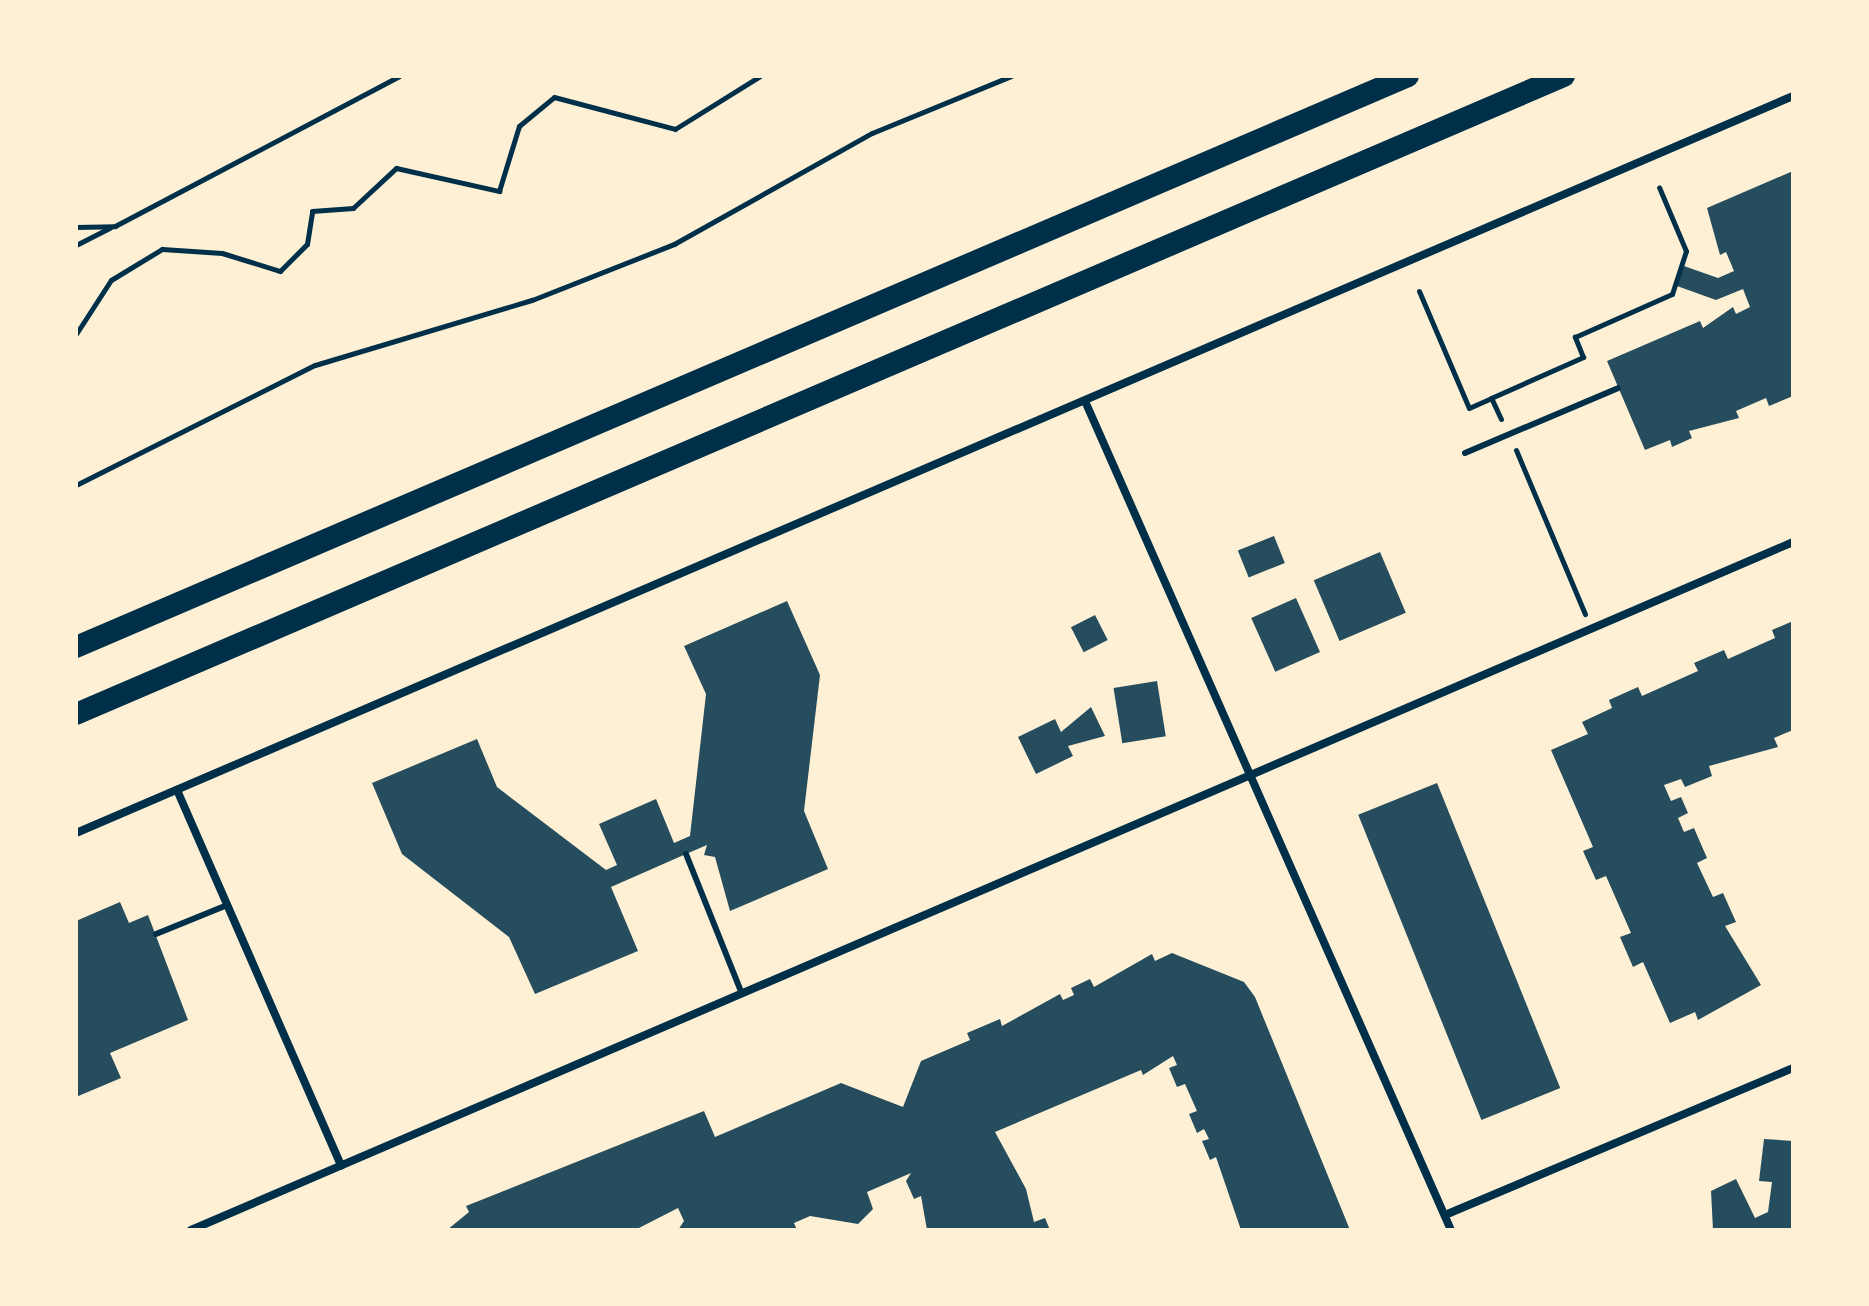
<!DOCTYPE html>
<style>
body{margin:0}
#map{position:relative;width:1869px;height:1306px;overflow:hidden;background:#fdf0d5;font-family:Bitter,serif}
div>[style]{position:absolute}
[style*='--x']{left:calc(var(--x)*1px);top:calc(var(--y)*1px);width:calc(var(--w)*1px);rotate:calc(var(--a)*1deg)}
.building>*{inset:0;background:#264d5e;transform-origin:0 0}
.path>*{height:5px;margin:-2.5px;padding:0 2.5px;transform-origin:2.5px;border-radius:2.5px;background:#003049}
.service>*{height:6px;margin:-3px;padding:0 3px;transform-origin:3px;border-radius:3px;background:#003049}
.minor>*{height:8px;margin:-4px;padding:0 4px;transform-origin:4px;border-radius:4px;background:#003049}
.trunk>*{height:22px;margin:-11px;padding:0 11px;transform-origin:11px;border-radius:11px;background:#003049}
span{translate:-50% -50%;white-space:nowrap;text-align:center;line-height:1.15;-webkit-text-stroke:6px #fdf0d5;paint-order:stroke}
.frame{position:absolute;inset:0;border:78px solid #fdf0d5;pointer-events:none}
</style>
<div id="map">
<div class="building">
<div style="clip-path:polygon(1793px 171px,1793px 396px,1769px 406px,1766px 398px,1736px 411px,1739px 418px,1689px 431px,1692px 438px,1672px 447px,1670px 440px,1645px 450px,1607px 361px,1700px 321px,1703px 328px,1733px 307px,1736px 314px,1750px 307px,1743px 289px,1716px 300px,1677px 286px,1684px 266px,1718px 278px,1734px 271px,1726px 252px,1720px 255px,1707px 208px)"></div>
<div style="left:1274px;top:536px;width:29px;height:39px;rotate:68deg"></div>
<div style="left:1380px;top:552px;width:66px;height:72px;rotate:67deg"></div>
<div style="left:1296px;top:598px;width:59px;height:49px;rotate:66deg"></div>
<div style="clip-path:polygon(787px 601px,820px 675px,804px 811px,828px 869px,730px 911px,715px 857px,704px 855px,707px 845px,686px 854px,611px 887px,638px 951px,535px 994px,509px 937px,402px 854px,372px 783px,477px 739px,497px 787px,606px 870px,617px 865px,599px 824px,656px 799px,674px 843px,690px 836px,706px 694px,684px 646px)"></div>
<div style="left:1095px;top:615px;width:28px;height:27px;rotate:63deg"></div>
<div style="clip-path:polygon(1793px 621px,1793px 730px,1774px 738px,1778px 747px,1709px 766px,1712px 776px,1685px 787px,1681px 779px,1664px 785px,1671px 801px,1681px 797px,1688px 813px,1678px 818px,1684px 832px,1694px 828px,1707px 858px,1697px 863px,1713px 897px,1723px 893px,1736px 922px,1725px 926px,1761px 985px,1698px 1020px,1695px 1012px,1670px 1023px,1643px 962px,1633px 967px,1620px 937px,1631px 933px,1606px 876px,1596px 880px,1583px 851px,1593px 847px,1551px 750px,1588px 734px,1582px 722px,1612px 708px,1609px 700px,1638px 687px,1642px 696px,1698px 671px,1694px 663px,1724px 650px,1728px 659px,1775px 638px,1772px 630px)"></div>
<div style="left:1157px;top:681px;width:56px;height:44px;rotate:81deg"></div>
<div style="clip-path:polygon(1091px 707px,1105px 736px,1068px 746px,1073px 756px,1036px 774px,1018px 737px,1055px 719px,1061px 732px)"></div>
<div style="left:1437px;top:783px;width:329px;height:85px;rotate:68deg"></div>
<div style="clip-path:polygon(120px 902px,129px 923px,148px 915px,188px 1020px,110px 1053px,121px 1078px,76px 1097px,76px 921px)"></div>
<div style="clip-path:polygon(1172px 953px,1244px 982px,1255px 997px,1350px 1230px,1241px 1230px,1216px 1157px,1210px 1160px,1202px 1141px,1209px 1139px,1204px 1129px,1197px 1133px,1189px 1114px,1197px 1111px,1185px 1084px,1177px 1087px,1169px 1068px,1177px 1065px,1173px 1056px,1143px 1075px,1141px 1070px,995px 1132px,1026px 1189px,1034px 1222px,1045px 1218px,1050px 1230px,927px 1230px,921px 1196px,914px 1199px,906px 1181px,911px 1173px,867px 1192px,873px 1209px,858px 1224px,810px 1216px,794px 1223px,797px 1230px,678px 1230px,684px 1221px,678px 1208px,635px 1230px,447px 1230px,469px 1212px,466px 1206px,704px 1111px,715px 1137px,841px 1083px,903px 1107px,921px 1061px,970px 1040px,967px 1033px,1000px 1019px,1002px 1026px,1060px 994px,1063px 1000px,1074px 995px,1071px 988px,1090px 979px,1094px 987px,1152px 954px,1155px 961px)"></div>
<div style="clip-path:polygon(1764px 1139px,1793px 1141px,1793px 1230px,1713px 1230px,1711px 1191px,1736px 1179px,1755px 1218px,1768px 1212px,1772px 1182px,1759px 1181px)"></div>
</div>
<div class="path">
<div style="--x:76;--y:227;--w:39;--a:-1"></div>
<div style="--x:115;--y:226;--w:321;--a:-27.8"></div>
<div style="--x:76;--y:245;--w:38;--a:-27"></div>
<div style="--x:1419;--y:291;--w:127;--a:66.9"></div>
<div style="--x:1469;--y:408;--w:24;--a:-24"></div>
<div style="--x:76;--y:334;--w:64;--a:-57.1"></div>
<div style="--x:111;--y:280;--w:60;--a:-31.3"></div>
<div style="--x:162;--y:249;--w:60;--a:3.8"></div>
<div style="--x:222;--y:253;--w:61;--a:17.2"></div>
<div style="--x:280;--y:271;--w:38;--a:-45"></div>
<div style="--x:307;--y:244;--w:33;--a:-81"></div>
<div style="--x:312;--y:211;--w:41;--a:-4.2"></div>
<div style="--x:353;--y:208;--w:59;--a:-42.9"></div>
<div style="--x:396;--y:168;--w:106;--a:12.6"></div>
<div style="--x:499;--y:191;--w:68;--a:-72.9"></div>
<div style="--x:519;--y:126;--w:45;--a:-39.6"></div>
<div style="--x:554;--y:97;--w:125;--a:14.8"></div>
<div style="--x:675;--y:129;--w:100;--a:-31.9"></div>
<div style="--x:1501;--y:419;--w:23;--a:-115"></div>
<div style="--x:1491;--y:398;--w:101;--a:-24"></div>
<div style="--x:1583;--y:357;--w:22;--a:-112"></div>
<div style="--x:1575;--y:337;--w:106;--a:-23.9"></div>
<div style="--x:1672;--y:294;--w:45;--a:-72"></div>
<div style="--x:1686;--y:251;--w:69;--a:-112.9"></div>
<div style="--x:1516;--y:450;--w:178;--a:67.2"></div>
<div style="--x:76;--y:485;--w:267;--a:-26.7"></div>
<div style="--x:315;--y:365;--w:227;--a:-16.7"></div>
<div style="--x:532;--y:300;--w:153;--a:-21.5"></div>
<div style="--x:674;--y:244;--w:227;--a:-29.3"></div>
<div style="--x:872;--y:133;--w:150;--a:-22.3"></div>
</div>
<div class="service">
<div style="--x:1465;--y:453;--w:166;--a:-23"></div>
<div style="--x:686;--y:854;--w:151;--a:68.2"></div>
<div style="--x:156;--y:934;--w:77;--a:-22.2"></div>
</div>
<div class="minor">
<div style="--x:1085;--y:401;--w:906;--a:66.18"></div>
<div style="--x:177;--y:790;--w:410;--a:66.4"></div>
<div style="--x:76;--y:833;--w:1868;--a:-23.23"></div>
<div style="--x:1445;--y:1215;--w:378;--a:-22.9"></div>
<div style="--x:191;--y:1230;--w:1743;--a:-23.24"></div>
</div>
<div class="trunk">
<div style="--x:76;--y:647;--w:1449;--a:-23.2"></div>
<div style="--x:76;--y:714;--w:1619;--a:-23.21"></div>
</div>
<div class="frame"></div>
</div>
